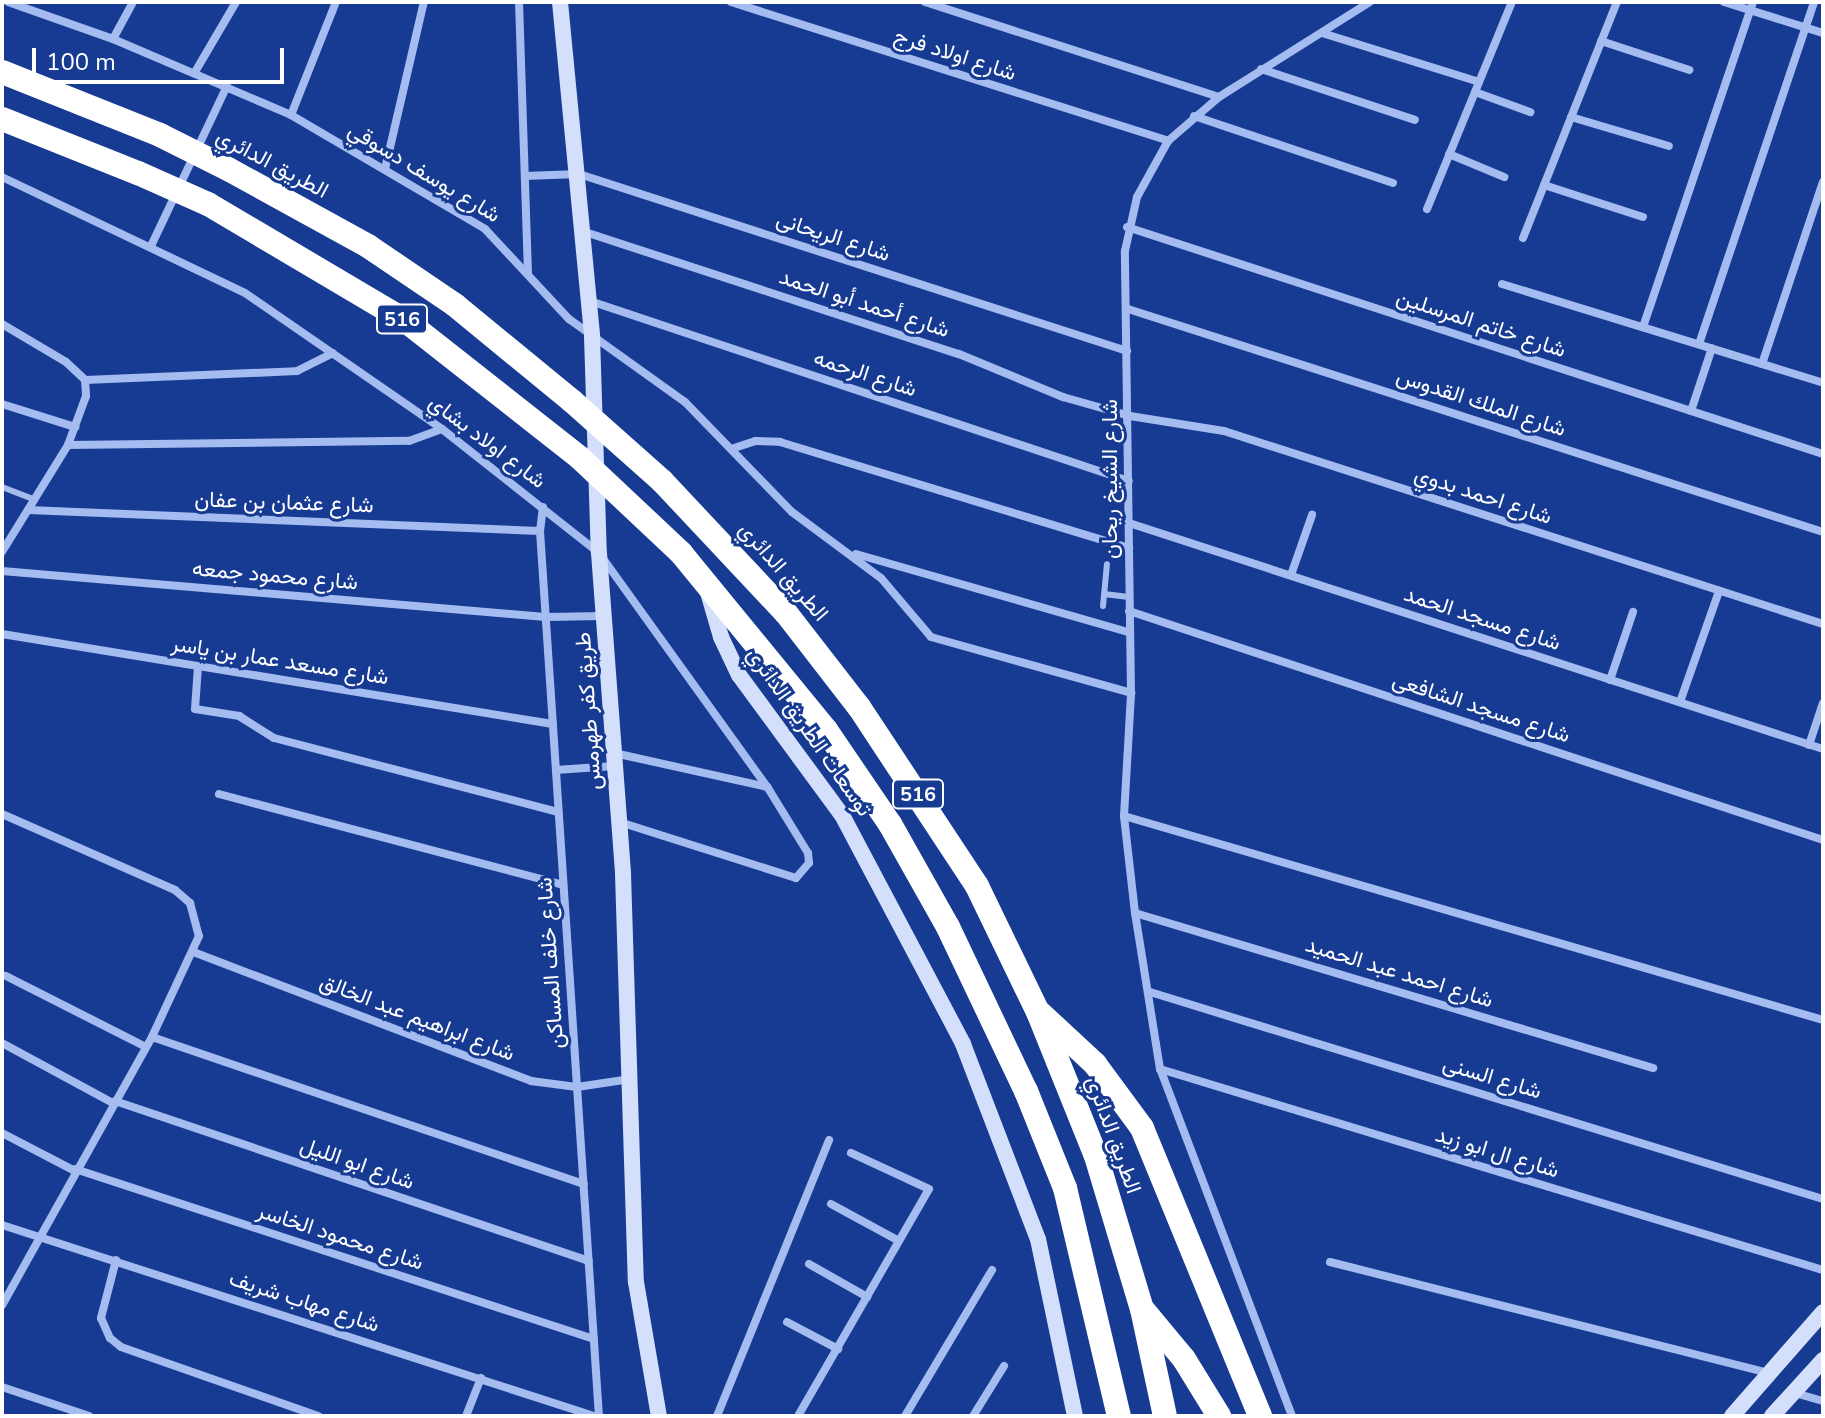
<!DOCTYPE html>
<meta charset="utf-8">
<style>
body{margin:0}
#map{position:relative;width:1825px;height:1418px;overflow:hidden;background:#173b92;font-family:"Nunito Sans",Vazirmatn,sans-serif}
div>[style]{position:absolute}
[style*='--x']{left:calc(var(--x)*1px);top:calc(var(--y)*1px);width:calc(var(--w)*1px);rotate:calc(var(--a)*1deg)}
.lane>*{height:6px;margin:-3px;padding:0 3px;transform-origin:3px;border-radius:3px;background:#a5bcf0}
.street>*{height:8px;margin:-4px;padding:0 4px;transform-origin:4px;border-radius:4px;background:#a5bcf0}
.secondary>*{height:16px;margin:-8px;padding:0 8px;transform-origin:8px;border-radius:8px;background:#d4dffb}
.highway>*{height:24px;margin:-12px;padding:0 12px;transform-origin:12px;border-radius:12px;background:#fff}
.highway-bridge>*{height:24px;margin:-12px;padding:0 12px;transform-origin:12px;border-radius:12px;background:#fff}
span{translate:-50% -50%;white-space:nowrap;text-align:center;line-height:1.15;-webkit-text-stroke:6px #173b92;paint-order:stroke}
.shield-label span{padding:2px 6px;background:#173b92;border:2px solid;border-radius:6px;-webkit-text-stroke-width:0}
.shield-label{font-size:20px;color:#fff;font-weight:700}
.street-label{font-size:22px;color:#fff}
.frame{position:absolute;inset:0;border:4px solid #fff;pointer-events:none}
.scale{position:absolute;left:32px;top:48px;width:252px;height:36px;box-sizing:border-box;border:4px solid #fff;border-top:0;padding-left:10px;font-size:24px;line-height:28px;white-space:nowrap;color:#fff;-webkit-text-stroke:6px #173b92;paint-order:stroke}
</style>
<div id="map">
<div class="lane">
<div style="--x:2;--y:487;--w:34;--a:21"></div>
<div style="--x:1104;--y:594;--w:25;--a:7"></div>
<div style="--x:1103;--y:606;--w:42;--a:-84.6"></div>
</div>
<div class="street">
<div style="--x:8;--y:2;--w:111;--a:19.4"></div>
<div style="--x:113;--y:39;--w:194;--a:23.1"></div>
<div style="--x:291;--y:115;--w:225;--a:30.4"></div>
<div style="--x:485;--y:229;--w:123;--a:47"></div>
<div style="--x:569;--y:319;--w:143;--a:35.6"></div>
<div style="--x:685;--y:402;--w:153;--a:45.8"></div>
<div style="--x:792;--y:512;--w:111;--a:36.6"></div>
<div style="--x:881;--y:578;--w:77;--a:49.7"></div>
<div style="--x:931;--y:637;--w:208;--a:15.6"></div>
<div style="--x:519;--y:2;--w:271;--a:88.1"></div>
<div style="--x:731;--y:2;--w:459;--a:17.6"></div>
<div style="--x:925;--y:2;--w:309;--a:17.9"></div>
<div style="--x:1724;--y:2;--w:104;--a:17.4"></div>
<div style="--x:1322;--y:33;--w:164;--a:17.3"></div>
<div style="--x:113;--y:39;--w:42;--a:-61.6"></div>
<div style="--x:1601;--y:41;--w:93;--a:18.2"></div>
<div style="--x:1261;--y:69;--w:162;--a:18.3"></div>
<div style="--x:195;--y:72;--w:81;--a:-59.6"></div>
<div style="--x:1475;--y:92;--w:59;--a:20"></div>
<div style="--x:291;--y:115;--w:122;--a:-68.3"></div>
<div style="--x:1194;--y:116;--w:210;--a:18.6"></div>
<div style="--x:1571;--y:117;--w:102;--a:16.5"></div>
<div style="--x:1449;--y:154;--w:60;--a:22.7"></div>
<div style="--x:385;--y:169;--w:171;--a:-76.9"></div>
<div style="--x:525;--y:176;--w:54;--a:-2.1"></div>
<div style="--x:579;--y:174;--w:576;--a:17.9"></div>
<div style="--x:2;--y:177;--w:269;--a:25.5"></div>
<div style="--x:245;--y:293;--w:239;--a:34.6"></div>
<div style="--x:442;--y:429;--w:200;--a:38.3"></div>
<div style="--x:599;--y:553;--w:289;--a:54.3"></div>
<div style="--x:768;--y:788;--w:76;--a:58.4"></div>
<div style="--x:808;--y:853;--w:10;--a:84"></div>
<div style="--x:809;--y:863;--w:20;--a:131"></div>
<div style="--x:796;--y:878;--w:186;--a:-162.4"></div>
<div style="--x:1544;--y:185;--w:104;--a:17.9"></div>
<div style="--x:1427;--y:209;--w:224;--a:-67.7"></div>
<div style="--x:1127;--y:227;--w:732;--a:18.06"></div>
<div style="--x:585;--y:232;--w:393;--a:18.1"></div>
<div style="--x:959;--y:354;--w:113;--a:22.5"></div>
<div style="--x:1063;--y:397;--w:70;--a:15.8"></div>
<div style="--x:1130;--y:416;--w:95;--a:9.1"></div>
<div style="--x:1224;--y:431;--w:629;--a:17.86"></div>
<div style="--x:1523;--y:238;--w:254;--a:-68.3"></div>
<div style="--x:151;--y:246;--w:177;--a:-64.6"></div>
<div style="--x:1502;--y:284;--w:336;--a:17.1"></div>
<div style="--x:590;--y:301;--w:568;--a:18.47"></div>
<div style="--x:1128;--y:309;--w:730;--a:17.79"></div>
<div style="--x:2;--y:324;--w:74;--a:30.7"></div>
<div style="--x:66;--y:362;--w:26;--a:43"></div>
<div style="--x:85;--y:380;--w:16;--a:86"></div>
<div style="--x:86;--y:396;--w:52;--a:110.2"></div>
<div style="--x:68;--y:445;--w:126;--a:121.7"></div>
<div style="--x:1643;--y:327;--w:343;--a:-71.3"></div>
<div style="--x:1699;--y:344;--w:361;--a:-71.4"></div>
<div style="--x:1762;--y:364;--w:192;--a:-71.5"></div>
<div style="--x:85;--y:380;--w:212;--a:-2.4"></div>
<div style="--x:297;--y:371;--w:40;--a:-26.6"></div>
<div style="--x:2;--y:404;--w:77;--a:17.5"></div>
<div style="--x:1691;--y:411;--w:66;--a:-71.6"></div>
<div style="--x:68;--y:445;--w:341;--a:-0.7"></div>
<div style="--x:409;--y:441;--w:35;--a:-20"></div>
<div style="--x:734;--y:448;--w:23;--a:-18"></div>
<div style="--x:756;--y:441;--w:24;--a:2"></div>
<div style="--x:780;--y:442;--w:365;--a:16.9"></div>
<div style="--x:543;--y:507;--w:24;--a:97"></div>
<div style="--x:540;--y:531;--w:887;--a:86.19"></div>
<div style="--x:28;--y:510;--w:512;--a:2.35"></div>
<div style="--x:1129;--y:523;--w:730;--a:18.04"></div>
<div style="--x:856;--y:554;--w:283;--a:16"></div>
<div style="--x:2;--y:571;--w:545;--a:4.84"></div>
<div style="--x:545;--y:617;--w:58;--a:-1"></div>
<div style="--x:1291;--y:575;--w:64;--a:-70.7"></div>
<div style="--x:1129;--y:611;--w:731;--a:18.26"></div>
<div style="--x:2;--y:634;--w:558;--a:9.28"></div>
<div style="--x:198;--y:666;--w:43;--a:94"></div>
<div style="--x:195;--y:709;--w:45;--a:9"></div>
<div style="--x:239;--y:716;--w:41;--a:32.2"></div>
<div style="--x:274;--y:738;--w:293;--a:14.6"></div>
<div style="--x:1610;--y:680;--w:72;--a:-71.3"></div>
<div style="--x:1680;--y:702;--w:118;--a:-70.6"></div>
<div style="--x:1809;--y:745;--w:44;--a:-71.6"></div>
<div style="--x:614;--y:753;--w:157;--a:12.5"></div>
<div style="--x:556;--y:770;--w:58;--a:-3.9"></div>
<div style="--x:219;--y:794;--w:356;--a:14.8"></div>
<div style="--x:2;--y:814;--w:189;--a:23.7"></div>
<div style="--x:175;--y:890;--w:20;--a:41"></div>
<div style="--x:190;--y:903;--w:34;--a:75"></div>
<div style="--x:199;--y:936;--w:111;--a:115"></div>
<div style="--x:152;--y:1037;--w:307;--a:119.2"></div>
<div style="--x:1124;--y:816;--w:728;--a:16.27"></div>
<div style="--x:1135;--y:913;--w:541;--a:16.66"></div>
<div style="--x:196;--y:953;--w:359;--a:20.9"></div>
<div style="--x:531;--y:1081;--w:46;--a:7.4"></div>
<div style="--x:577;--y:1087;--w:54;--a:-8.6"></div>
<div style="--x:6;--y:976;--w:157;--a:26.9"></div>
<div style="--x:1150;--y:992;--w:704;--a:17.1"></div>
<div style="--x:152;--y:1037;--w:456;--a:18.8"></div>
<div style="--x:2;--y:1043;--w:126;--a:28.4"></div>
<div style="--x:1160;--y:1069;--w:693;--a:16.87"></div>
<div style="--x:115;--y:1101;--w:500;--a:18.65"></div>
<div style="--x:2;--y:1133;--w:82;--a:27.5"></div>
<div style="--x:75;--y:1169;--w:546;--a:18.14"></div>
<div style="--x:831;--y:1204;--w:77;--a:28.6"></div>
<div style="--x:2;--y:1225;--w:622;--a:17.88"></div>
<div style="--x:116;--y:1260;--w:60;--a:104.5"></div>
<div style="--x:101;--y:1318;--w:22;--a:66"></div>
<div style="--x:110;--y:1338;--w:14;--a:39"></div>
<div style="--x:121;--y:1347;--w:209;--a:19.3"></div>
<div style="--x:1330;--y:1262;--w:452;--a:14.2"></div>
<div style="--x:809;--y:1264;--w:67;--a:29.6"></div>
<div style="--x:787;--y:1322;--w:58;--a:27.9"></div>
<div style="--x:2;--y:1387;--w:92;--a:18.4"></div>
<div style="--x:1795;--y:1393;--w:29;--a:16"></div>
<div style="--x:466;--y:1416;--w:41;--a:-68.5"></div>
<div style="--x:717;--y:1416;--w:298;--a:-67.9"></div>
<div style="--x:798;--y:1416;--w:262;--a:-60"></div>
<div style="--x:929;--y:1189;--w:86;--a:-155.2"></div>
<div style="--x:905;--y:1416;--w:170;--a:-59.2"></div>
<div style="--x:973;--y:1416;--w:59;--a:-58.2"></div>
<div style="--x:1292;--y:1416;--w:371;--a:-110.8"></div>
<div style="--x:1160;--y:1069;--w:158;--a:-99.1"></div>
<div style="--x:1135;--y:913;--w:98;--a:-96.5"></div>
<div style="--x:1124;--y:816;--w:123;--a:-86.7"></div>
<div style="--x:1131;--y:693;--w:442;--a:-90.8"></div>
<div style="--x:1125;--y:251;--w:55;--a:-77.5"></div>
<div style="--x:1137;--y:197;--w:64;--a:-61"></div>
<div style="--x:1168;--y:141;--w:67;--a:-40.8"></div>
<div style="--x:1219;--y:97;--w:178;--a:-32.2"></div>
</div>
<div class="secondary">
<div style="--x:560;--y:2;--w:336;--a:84.5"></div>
<div style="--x:592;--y:336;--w:217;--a:88.2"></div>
<div style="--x:599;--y:553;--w:322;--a:85.7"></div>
<div style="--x:623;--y:874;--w:408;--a:88.2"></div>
<div style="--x:636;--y:1282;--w:136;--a:80.3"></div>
<div style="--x:707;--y:589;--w:50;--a:73.7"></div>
<div style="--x:721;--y:637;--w:42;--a:64.7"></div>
<div style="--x:739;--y:675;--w:174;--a:53.7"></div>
<div style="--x:842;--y:815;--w:259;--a:62.1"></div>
<div style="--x:963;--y:1044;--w:209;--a:69"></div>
<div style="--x:1038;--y:1239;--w:181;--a:78.2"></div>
<div style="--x:1732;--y:1416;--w:138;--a:-48.8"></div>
<div style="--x:1772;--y:1416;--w:76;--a:-47.7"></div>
</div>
<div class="highway">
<div style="--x:2;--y:72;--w:170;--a:21.7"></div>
<div style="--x:2;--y:119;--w:146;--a:21.7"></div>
<div style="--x:228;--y:169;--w:160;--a:28.8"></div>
<div style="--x:368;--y:246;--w:105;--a:34.1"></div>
<div style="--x:455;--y:305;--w:151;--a:39.4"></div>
<div style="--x:208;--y:204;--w:230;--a:30.6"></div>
<div style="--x:406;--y:321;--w:221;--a:38.2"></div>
<div style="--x:662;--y:481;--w:181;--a:46.8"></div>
<div style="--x:786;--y:613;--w:119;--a:52.2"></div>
<div style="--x:859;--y:707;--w:214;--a:56.6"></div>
<div style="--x:977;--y:886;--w:140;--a:64.2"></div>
<div style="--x:1038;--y:1012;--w:155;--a:68.1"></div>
<div style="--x:1096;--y:1156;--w:160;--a:73.3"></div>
<div style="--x:1142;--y:1309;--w:109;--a:77.9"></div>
<div style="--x:681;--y:553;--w:229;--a:50.7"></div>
<div style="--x:826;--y:730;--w:114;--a:55.8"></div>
<div style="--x:890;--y:824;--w:118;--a:60.6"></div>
<div style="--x:948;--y:927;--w:182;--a:64.6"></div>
<div style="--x:1026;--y:1091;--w:105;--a:68.1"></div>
<div style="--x:1065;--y:1188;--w:234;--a:76.7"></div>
<div style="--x:1040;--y:1013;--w:75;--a:42.8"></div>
<div style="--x:1095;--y:1064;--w:79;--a:53.7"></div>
<div style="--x:1142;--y:1128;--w:311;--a:67.7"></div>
<div style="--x:1144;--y:1311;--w:62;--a:50.2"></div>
<div style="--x:1184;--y:1359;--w:67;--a:58.4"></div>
</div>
<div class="highway-bridge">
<div style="--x:160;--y:135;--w:76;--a:26.6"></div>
<div style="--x:138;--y:173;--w:77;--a:23.9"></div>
<div style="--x:572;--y:401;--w:120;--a:41.6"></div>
<div style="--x:580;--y:458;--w:139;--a:43.2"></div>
</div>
<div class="shield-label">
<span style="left:402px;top:319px">516</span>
<span style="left:918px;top:794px">516</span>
</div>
<div class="street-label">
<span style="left:955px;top:55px;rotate:18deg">شارع اولاد فرج</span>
<span style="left:272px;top:164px;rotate:28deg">الطريق الدائري</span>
<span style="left:424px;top:173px;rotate:31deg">شارع يوسف دسوقي</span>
<span style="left:833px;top:237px;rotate:18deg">شارع الريحانى</span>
<span style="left:864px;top:304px;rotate:18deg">شارع أحمد أبو الحمد</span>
<span style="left:1481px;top:324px;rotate:18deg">شارع خاتم المرسلين</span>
<span style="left:865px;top:374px;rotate:18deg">شارع الرحمه</span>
<span style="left:1481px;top:403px;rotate:18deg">شارع الملك القدوس</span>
<span style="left:487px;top:442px;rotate:37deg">شارع اولاد بشاي</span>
<span style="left:1111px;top:479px;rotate:-90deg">شارع الشيخ ريحان</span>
<span style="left:1483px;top:496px;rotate:18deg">شارع احمد بدوي</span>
<span style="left:284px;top:503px;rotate:2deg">شارع عثمان بن عفان</span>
<span style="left:783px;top:572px;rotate:49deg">الطريق الدائري</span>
<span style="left:275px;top:576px;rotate:5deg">شارع محمود جمعه</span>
<span style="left:1482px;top:619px;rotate:18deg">شارع مسجد الحمد</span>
<span style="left:280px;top:661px;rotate:9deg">شارع مسعد عمار بن ياسر</span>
<span style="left:1481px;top:708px;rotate:18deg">شارع مسجد الشافعى</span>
<span style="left:589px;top:711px;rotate:-94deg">طريق كفر طهرمس</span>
<span style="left:809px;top:732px;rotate:55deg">توسعات الطريق الدائري</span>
<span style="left:551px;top:963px;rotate:-94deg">شارع خلف المساكن</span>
<span style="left:1399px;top:973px;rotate:17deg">شارع احمد عبد الحميد</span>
<span style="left:417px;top:1018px;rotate:21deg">شارع ابراهيم عبد الخالق</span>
<span style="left:1492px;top:1078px;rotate:17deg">شارع السنى</span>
<span style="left:1113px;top:1135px;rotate:70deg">الطريق الدائري</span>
<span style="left:1497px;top:1153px;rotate:17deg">شارع ال ابو زيد</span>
<span style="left:357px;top:1164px;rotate:19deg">شارع ابو الليل</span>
<span style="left:340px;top:1237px;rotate:18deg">شارع محمود الخاسر</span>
<span style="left:304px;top:1302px;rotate:18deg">شارع مهاب شريف</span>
</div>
<div class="frame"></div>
<div class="scale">100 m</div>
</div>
